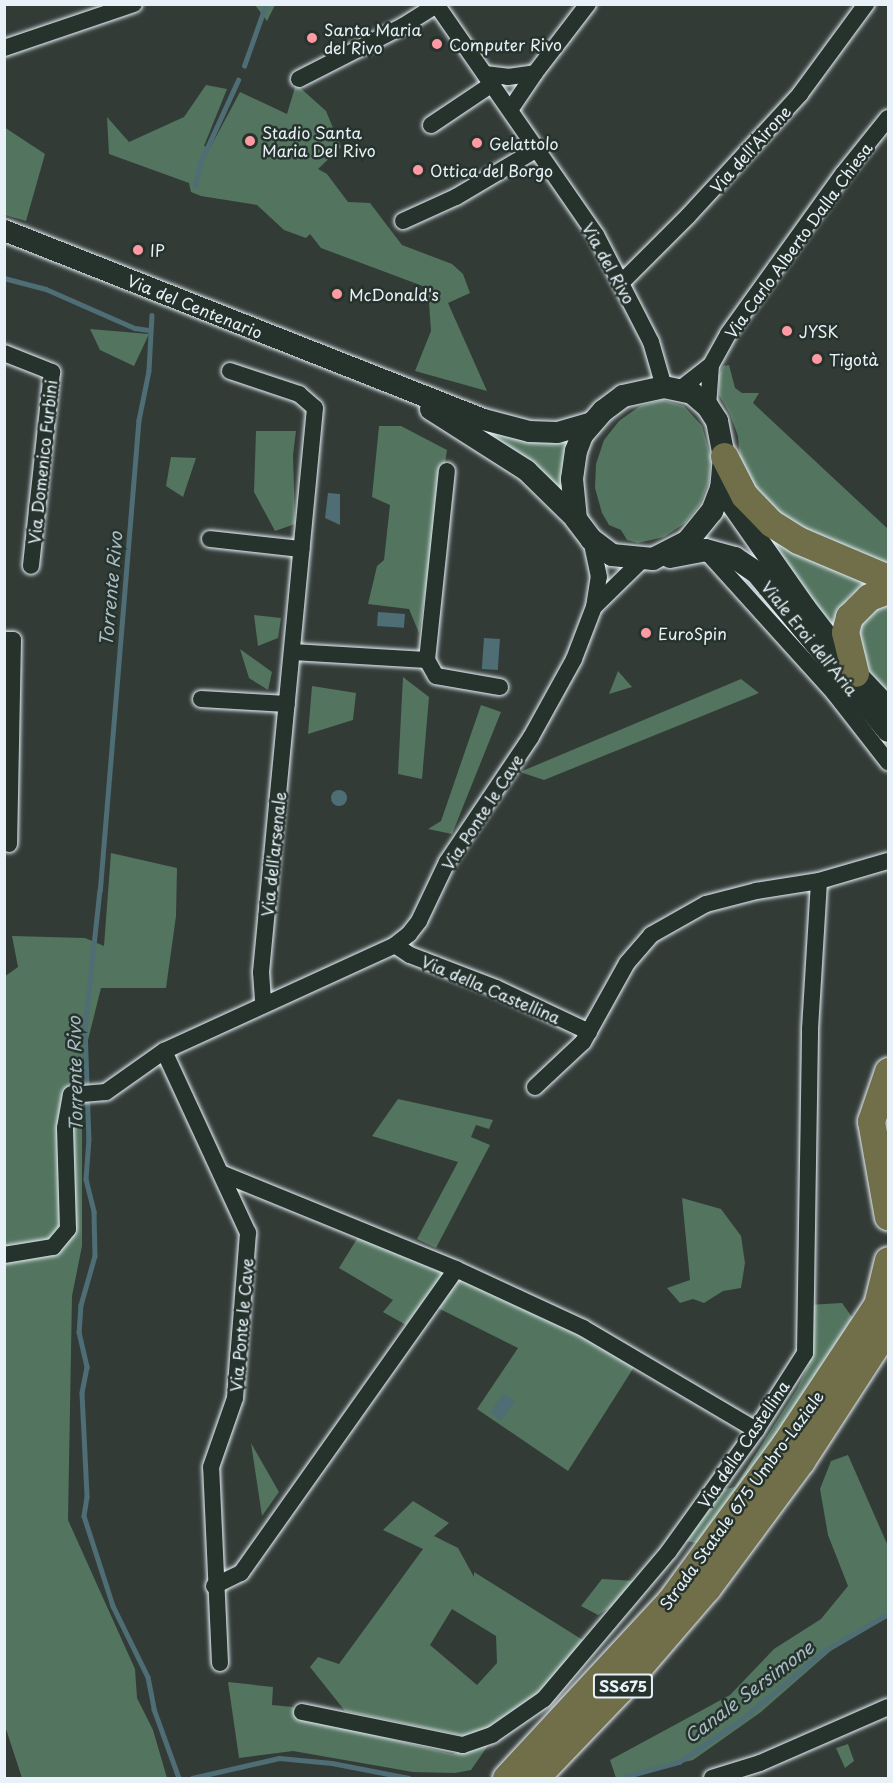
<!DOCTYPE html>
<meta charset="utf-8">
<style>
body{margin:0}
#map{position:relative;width:893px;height:1783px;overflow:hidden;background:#333b37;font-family:"Playpen Sans",sans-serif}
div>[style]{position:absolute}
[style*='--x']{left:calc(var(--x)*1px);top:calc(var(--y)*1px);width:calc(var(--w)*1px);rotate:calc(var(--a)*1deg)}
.green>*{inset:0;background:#53745f}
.water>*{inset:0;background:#4e6d75;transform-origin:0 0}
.round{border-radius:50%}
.stream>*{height:4.5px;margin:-2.25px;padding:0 2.25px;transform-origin:2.25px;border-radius:2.25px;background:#4e6d75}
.roads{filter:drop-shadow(0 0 2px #e8f1f8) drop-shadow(0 0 2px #e8f1f8)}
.minor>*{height:16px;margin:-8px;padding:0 8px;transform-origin:8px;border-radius:8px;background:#26332d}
.tertiary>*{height:21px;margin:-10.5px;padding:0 10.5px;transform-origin:10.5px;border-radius:10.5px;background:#26332d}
.secondary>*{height:22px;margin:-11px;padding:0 11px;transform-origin:11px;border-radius:11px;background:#26332d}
.trunk>*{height:27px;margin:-13.5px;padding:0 13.5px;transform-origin:13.5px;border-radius:13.5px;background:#716f4a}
.dots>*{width:16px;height:16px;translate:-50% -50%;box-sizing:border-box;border:3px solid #26332d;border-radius:50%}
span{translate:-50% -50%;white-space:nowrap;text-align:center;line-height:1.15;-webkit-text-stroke:5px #26332d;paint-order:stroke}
.shield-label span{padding:2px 4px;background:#26332d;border:2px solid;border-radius:4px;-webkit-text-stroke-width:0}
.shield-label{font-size:15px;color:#e8f1f8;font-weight:700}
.poi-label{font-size:16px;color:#e8f1f8}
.left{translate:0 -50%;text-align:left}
.street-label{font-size:16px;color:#e8f1f8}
.water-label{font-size:18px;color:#aabcc4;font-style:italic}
.frame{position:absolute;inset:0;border:6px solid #e8f1f8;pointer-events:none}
</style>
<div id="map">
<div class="green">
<div style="clip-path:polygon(255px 5px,275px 5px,267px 21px)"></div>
<div style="clip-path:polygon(296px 84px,326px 111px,341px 147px,318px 169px,327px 174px,348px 202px,370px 203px,402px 245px,452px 264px,463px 274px,470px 293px,448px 303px,487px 391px,415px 371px,431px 331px,428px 288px,321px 248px,310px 234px,306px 238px,284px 230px,257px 205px,201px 196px,191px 192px,189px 183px,109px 154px,107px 117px,129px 142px,184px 117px,206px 85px,227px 89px,204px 146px,210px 148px,240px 92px,287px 114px)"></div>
<div style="clip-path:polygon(4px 127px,45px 154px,26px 221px,5px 215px)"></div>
<div style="clip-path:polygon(90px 329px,149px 334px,134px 366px,100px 350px)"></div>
<div style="clip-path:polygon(729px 365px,735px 388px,742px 393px,759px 393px,753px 403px,888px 529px,888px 566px,796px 530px,757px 496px,740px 461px,738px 436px,730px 414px,719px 395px,719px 375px,723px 366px)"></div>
<div style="clip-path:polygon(662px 400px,684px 406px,702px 426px,711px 458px,709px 481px,700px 504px,685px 523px,664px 537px,638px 543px,627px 540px,621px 530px,609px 525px,602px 513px,595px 488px,596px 464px,604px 440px,619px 421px,640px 406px)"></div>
<div style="clip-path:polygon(455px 419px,572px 435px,568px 498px)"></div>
<div style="clip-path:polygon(379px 426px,401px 426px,447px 450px,419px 633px,409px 609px,368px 604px,377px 566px,384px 560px,390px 505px,372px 497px)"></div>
<div style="clip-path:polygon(256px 431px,296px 431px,293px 455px,295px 524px,275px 531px,254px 492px)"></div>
<div style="clip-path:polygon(171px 457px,196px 458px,183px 497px,166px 486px)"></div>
<div style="clip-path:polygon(757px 525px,878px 583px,861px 588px,848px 598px,836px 633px)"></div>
<div style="clip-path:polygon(888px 602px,888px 691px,872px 674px,859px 650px,858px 627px,867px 614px)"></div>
<div style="clip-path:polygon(254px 615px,281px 618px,278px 638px,258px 646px)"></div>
<div style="clip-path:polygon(240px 649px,272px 672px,268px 690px,249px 678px)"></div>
<div style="clip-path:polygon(618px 671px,632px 687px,609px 694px)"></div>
<div style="clip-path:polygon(403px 677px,429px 697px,422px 779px,398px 774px)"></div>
<div style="clip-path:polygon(741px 679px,759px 693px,544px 780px,520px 772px)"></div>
<div style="clip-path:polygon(312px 686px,356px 693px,353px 720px,308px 734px)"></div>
<div style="clip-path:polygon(481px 705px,501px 712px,452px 834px,428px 829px,441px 821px)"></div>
<div style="clip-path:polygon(111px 853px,177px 868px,176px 916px,166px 988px,101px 988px,78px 1080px,82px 1099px,82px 1246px,72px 1296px,68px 1520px,135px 1669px,137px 1698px,153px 1730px,167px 1778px,22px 1778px,5px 1726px,4px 977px,18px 967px,12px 936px,85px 938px,104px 946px)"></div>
<div style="clip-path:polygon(398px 1099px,493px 1120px,489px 1129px,476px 1125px,471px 1137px,490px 1145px,436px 1248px,417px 1239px,458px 1162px,372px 1136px)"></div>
<div style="clip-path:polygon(682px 1198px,721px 1209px,741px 1236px,745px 1263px,741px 1288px,723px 1291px,704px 1303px,693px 1299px,680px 1303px,667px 1288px,690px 1280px)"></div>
<div style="clip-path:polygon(360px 1234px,444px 1272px,406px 1325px,383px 1312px,393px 1300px,339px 1268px)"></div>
<div style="clip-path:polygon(459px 1274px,636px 1364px,568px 1471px,477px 1409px,518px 1348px,436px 1307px)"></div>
<div style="clip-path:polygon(842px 1303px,854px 1320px,702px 1544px,681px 1540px,716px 1491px,735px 1487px,797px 1389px,809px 1364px,807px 1305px)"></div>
<div style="clip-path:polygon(251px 1443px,279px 1492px,262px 1516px)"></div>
<div style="clip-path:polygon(848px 1455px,888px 1546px,888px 1616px,842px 1641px,761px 1712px,693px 1760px,616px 1778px,610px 1760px,730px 1695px,774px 1649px,821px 1619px,848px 1586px,828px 1535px,820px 1489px,831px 1461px)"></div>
<div style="clip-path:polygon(evenodd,413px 1501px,449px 1523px,434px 1536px,458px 1548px,474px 1577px,474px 1572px,586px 1642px,532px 1699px,489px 1731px,465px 1736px,345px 1711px,310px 1667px,318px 1657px,339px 1664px,423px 1549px,383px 1530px,413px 1501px,452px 1609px,496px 1636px,497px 1663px,477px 1685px,430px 1645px,452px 1609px)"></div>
<div style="clip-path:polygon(602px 1579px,636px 1581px,629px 1595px,598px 1615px,581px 1606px)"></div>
<div style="clip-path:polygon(228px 1682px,273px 1687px,272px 1705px,293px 1707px,299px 1717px,452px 1754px,489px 1744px,471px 1770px,455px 1773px,413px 1772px,293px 1751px,239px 1758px)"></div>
<div style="clip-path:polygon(848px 1744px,854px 1761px,845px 1768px,836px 1748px)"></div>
</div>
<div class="water">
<div style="clip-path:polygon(328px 493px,340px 494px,340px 525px,325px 518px)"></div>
<div style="left:378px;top:612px;width:27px;height:14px;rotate:4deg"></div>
<div style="left:484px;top:638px;width:16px;height:31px;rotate:4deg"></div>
<div class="round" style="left:331px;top:790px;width:16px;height:16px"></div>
<div style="left:504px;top:1393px;width:14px;height:24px;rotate:36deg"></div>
</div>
<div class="stream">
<div style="--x:244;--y:66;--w:66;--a:-70.5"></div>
<div style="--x:195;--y:186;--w:26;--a:-77"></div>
<div style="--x:201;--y:161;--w:89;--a:-65.4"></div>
<div style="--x:4;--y:278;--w:43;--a:14.7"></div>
<div style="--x:46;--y:289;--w:97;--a:23.7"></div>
<div style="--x:135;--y:328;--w:15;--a:8"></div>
<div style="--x:152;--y:315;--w:56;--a:93.1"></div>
<div style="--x:149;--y:371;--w:50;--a:101.5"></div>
<div style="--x:139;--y:420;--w:472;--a:94.7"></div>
<div style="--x:100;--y:890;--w:138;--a:96.2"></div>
<div style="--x:85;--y:1027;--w:112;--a:88"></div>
<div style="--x:89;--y:1139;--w:40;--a:94.3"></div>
<div style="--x:86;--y:1179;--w:34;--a:76"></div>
<div style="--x:94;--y:1212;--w:44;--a:88.7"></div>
<div style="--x:95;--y:1256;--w:51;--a:105.9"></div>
<div style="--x:81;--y:1305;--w:27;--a:94"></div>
<div style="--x:79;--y:1332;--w:36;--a:77"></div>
<div style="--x:87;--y:1367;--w:26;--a:101"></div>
<div style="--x:82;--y:1393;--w:104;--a:87.2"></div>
<div style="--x:87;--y:1497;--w:19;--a:99"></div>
<div style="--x:84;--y:1516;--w:95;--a:72.1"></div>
<div style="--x:113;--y:1606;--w:79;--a:63.8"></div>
<div style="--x:148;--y:1677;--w:33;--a:79"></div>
<div style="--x:154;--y:1709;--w:73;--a:70.1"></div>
<div style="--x:192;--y:1778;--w:89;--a:-12.9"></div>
<div style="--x:279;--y:1758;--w:53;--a:5.4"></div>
<div style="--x:332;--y:1763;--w:78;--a:11"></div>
<div style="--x:620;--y:1778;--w:61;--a:-15.2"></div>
<div style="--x:679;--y:1762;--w:75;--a:-34.1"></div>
<div style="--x:741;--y:1720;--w:110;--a:-39.5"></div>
<div style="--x:826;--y:1650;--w:72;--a:-30.1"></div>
</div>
<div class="roads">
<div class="minor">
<div style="--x:436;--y:4;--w:281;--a:55.3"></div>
<div style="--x:596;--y:235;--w:120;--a:62.8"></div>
<div style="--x:651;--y:342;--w:47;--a:73.9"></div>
<div style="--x:4;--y:48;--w:137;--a:-18.7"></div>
<div style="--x:485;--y:74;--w:23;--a:7"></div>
<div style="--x:508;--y:77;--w:27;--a:-8"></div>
<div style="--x:535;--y:73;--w:87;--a:-52.5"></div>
<div style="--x:299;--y:79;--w:117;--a:-27"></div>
<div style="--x:403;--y:26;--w:39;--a:-32"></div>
<div style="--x:510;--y:110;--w:45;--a:-56"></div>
<div style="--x:431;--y:125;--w:73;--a:-33.9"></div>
<div style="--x:403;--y:221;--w:58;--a:-24.4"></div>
<div style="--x:456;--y:197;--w:94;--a:-30.7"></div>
<div style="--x:622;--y:282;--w:93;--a:-45"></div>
<div style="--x:688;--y:216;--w:166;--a:-47.4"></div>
<div style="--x:800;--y:94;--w:112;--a:-53.7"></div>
<div style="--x:4;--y:353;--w:52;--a:21.6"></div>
<div style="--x:52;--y:372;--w:195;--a:96.2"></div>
<div style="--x:230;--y:371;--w:73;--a:18.4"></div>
<div style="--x:299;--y:394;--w:21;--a:41"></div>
<div style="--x:315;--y:408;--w:567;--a:95.47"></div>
<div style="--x:261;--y:972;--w:32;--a:86"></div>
<div style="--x:680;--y:389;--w:39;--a:-38"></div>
<div style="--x:708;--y:407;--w:42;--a:-85.9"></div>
<div style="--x:711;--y:365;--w:35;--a:-61"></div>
<div style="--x:728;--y:334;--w:197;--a:-54.3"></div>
<div style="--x:843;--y:174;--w:72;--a:-51.2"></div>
<div style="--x:210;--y:539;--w:92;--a:6.3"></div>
<div style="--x:705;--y:550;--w:193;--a:47.9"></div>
<div style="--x:834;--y:693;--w:88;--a:52"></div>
<div style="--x:595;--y:606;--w:64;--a:-44.4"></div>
<div style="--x:4;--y:640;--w:9;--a:0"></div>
<div style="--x:13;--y:640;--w:204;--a:91.1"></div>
<div style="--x:292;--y:652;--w:135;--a:3.4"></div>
<div style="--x:427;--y:660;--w:190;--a:-84"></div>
<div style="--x:427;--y:660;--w:18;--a:61"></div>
<div style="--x:436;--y:676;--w:65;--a:9.8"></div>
<div style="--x:201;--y:699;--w:86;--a:3.3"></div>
<div style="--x:395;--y:945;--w:18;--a:34"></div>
<div style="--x:410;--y:955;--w:92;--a:21"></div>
<div style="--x:496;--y:988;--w:103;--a:25.3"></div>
<div style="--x:535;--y:1087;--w:66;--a:-43.2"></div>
<div style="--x:583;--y:1042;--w:90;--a:-60.9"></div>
<div style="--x:627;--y:963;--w:37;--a:-49"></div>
<div style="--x:651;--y:935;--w:63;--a:-29.4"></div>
<div style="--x:706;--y:904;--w:52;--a:-14.6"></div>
<div style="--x:756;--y:891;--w:64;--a:-9"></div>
<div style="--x:819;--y:881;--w:72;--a:-16.2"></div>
<div style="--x:223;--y:1174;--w:252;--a:22.2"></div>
<div style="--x:456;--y:1269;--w:140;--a:24.9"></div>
<div style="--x:583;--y:1328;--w:201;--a:30.5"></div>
<div style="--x:4;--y:1255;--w:50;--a:-9.3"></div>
<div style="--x:53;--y:1247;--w:23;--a:-50"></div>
<div style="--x:68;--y:1229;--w:101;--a:-91.7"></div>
<div style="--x:65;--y:1128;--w:34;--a:-80"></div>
<div style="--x:71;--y:1095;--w:35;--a:-5"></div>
<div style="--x:106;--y:1092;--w:71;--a:-35.3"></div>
<div style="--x:214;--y:1586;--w:30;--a:-26"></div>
<div style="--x:241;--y:1573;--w:372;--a:-54.7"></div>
<div style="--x:220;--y:1663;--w:196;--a:-92.6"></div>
<div style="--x:211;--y:1467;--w:73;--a:-70.8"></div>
<div style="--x:235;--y:1398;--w:166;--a:-85.5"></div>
<div style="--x:248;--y:1233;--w:200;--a:-114.8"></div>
<div style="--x:164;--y:1051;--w:254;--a:-24.6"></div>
<div style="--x:395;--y:945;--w:18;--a:-38"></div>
<div style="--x:409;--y:934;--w:16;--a:-52"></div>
<div style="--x:419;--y:921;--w:65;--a:-64.6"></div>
<div style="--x:447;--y:862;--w:151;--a:-56.1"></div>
<div style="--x:531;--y:737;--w:89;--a:-61.1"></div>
<div style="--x:574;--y:659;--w:56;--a:-69"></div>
<div style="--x:594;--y:607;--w:30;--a:-81"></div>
<div style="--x:599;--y:577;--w:39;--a:-102"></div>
<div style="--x:302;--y:1712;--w:164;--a:11.6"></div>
<div style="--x:463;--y:1745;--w:31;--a:-19"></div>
<div style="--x:492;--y:1735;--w:63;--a:-34.7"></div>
<div style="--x:544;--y:1699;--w:194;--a:-49.8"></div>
<div style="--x:669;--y:1551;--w:149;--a:-54.3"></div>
<div style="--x:756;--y:1430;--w:91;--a:-57.5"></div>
<div style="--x:805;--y:1353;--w:324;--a:-89.1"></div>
<div style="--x:810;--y:1029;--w:148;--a:-86.5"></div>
<div style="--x:712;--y:1778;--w:50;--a:-17.4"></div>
<div style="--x:760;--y:1763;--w:140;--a:-23.6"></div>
</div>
<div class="tertiary">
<div style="--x:4;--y:230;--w:515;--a:21.53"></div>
<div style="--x:483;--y:419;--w:48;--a:14.6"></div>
<div style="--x:529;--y:431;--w:28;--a:2"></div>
<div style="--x:557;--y:432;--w:36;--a:-16"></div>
<div style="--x:430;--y:409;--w:114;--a:32.4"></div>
<div style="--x:526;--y:470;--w:70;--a:44.4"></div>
</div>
<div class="secondary">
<div style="--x:664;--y:387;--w:29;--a:12"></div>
<div style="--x:692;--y:393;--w:21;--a:41"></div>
<div style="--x:708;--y:407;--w:17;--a:57"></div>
<div style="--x:717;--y:421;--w:36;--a:79"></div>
<div style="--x:724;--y:456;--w:32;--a:95"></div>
<div style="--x:721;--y:488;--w:25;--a:111"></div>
<div style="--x:712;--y:511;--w:38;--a:129"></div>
<div style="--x:688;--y:541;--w:39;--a:153"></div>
<div style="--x:653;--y:559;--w:41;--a:-174.4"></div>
<div style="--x:612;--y:555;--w:26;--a:-143"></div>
<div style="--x:591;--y:539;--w:25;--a:-127"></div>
<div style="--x:576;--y:519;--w:40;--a:-95.7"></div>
<div style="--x:572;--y:479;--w:28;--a:-82"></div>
<div style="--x:576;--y:451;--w:17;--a:-69"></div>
<div style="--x:582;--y:435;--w:32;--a:-49"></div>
<div style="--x:603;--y:411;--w:25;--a:-37"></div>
<div style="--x:623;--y:396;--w:42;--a:-12.4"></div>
<div style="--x:721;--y:488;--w:146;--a:55"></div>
<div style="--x:805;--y:608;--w:82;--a:52.4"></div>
<div style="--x:855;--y:673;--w:48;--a:46.7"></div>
<div style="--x:670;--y:557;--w:36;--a:-11"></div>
<div style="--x:705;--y:550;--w:31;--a:15"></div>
<div style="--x:735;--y:558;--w:27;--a:34"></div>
<div style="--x:757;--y:573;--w:205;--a:50.3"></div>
</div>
<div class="trunk">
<div style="--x:724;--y:456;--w:44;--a:62.9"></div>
<div style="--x:744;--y:495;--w:39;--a:46"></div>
<div style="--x:771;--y:523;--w:32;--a:32"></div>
<div style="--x:798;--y:540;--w:98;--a:22.9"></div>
<div style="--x:855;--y:673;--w:42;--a:-103.7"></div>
<div style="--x:845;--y:632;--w:16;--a:-75"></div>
<div style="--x:849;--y:617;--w:28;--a:-45"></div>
<div style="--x:869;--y:597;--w:20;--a:-20"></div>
<div style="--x:888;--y:1071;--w:53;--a:108.8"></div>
<div style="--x:871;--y:1121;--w:97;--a:80"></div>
<div style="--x:877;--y:1305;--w:46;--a:-76.3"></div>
<div style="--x:506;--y:1778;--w:241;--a:-47.2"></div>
<div style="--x:670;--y:1601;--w:195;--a:-53.8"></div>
<div style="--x:785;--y:1444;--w:187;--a:-56.6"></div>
<div style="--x:535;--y:1778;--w:123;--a:-46.3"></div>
<div style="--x:620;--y:1689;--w:133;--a:-49.3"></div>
<div style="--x:707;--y:1588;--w:158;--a:-53.5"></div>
<div style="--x:801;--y:1461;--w:160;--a:-57"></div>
</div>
</div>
<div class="dots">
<div style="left:312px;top:38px;background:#ff9aa2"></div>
<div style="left:437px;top:44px;background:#ff9aa2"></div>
<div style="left:250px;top:141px;background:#ff9aa2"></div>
<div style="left:477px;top:143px;background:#ff9aa2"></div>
<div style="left:418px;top:170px;background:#ff9aa2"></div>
<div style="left:138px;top:250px;background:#ff9aa2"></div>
<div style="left:337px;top:294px;background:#ff9aa2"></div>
<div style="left:787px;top:331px;background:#ff9aa2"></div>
<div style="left:817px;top:359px;background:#ff9aa2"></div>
<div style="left:646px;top:633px;background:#ff9aa2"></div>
</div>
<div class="shield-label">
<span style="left:623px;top:1686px">SS675</span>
</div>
<div class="poi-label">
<span class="left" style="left:324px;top:38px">Santa Maria<br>del Rivo</span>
<span class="left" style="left:449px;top:44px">Computer Rivo</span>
<span class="left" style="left:262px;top:141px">Stadio Santa<br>Maria Del Rivo</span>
<span class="left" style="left:489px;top:143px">Gelattolo</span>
<span class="left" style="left:430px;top:170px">Ottica del Borgo</span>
<span class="left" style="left:150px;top:250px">IP</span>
<span class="left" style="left:349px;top:294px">McDonald's</span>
<span class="left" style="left:799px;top:331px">JYSK</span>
<span class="left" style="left:829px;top:359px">Tigotà</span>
<span class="left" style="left:658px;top:633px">EuroSpin</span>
</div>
<div class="street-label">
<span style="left:750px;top:149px;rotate:-48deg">Via dell'Airone</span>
<span style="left:798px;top:240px;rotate:-54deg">Via Carlo Alberto Dalla Chiesa</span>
<span style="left:609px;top:263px;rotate:61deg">Via del Rivo</span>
<span style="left:195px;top:306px;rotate:22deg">Via del Centenario</span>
<span style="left:42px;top:462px;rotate:-84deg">Via Domenico Furbini</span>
<span style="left:810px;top:638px;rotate:51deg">Viale Eroi dell'Aria</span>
<span style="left:482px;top:812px;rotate:-57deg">Via Ponte le Cave</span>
<span style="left:273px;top:854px;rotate:-84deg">Via dell'arsenale</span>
<span style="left:491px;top:989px;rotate:23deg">Via della Castellina</span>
<span style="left:241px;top:1325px;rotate:-85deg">Via Ponte le Cave</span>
<span style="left:743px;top:1444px;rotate:-56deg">Via della Castellina</span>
<span style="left:741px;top:1500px;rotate:-54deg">Strada Statale 675 Umbro-Laziale</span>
</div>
<div class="water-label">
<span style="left:111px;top:589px;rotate:-85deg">Torrente Rivo</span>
<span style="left:75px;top:1074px;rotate:-91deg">Torrente Rivo</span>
<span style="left:749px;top:1692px;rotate:-37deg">Canale Sersimone</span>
</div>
<div class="frame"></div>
</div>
